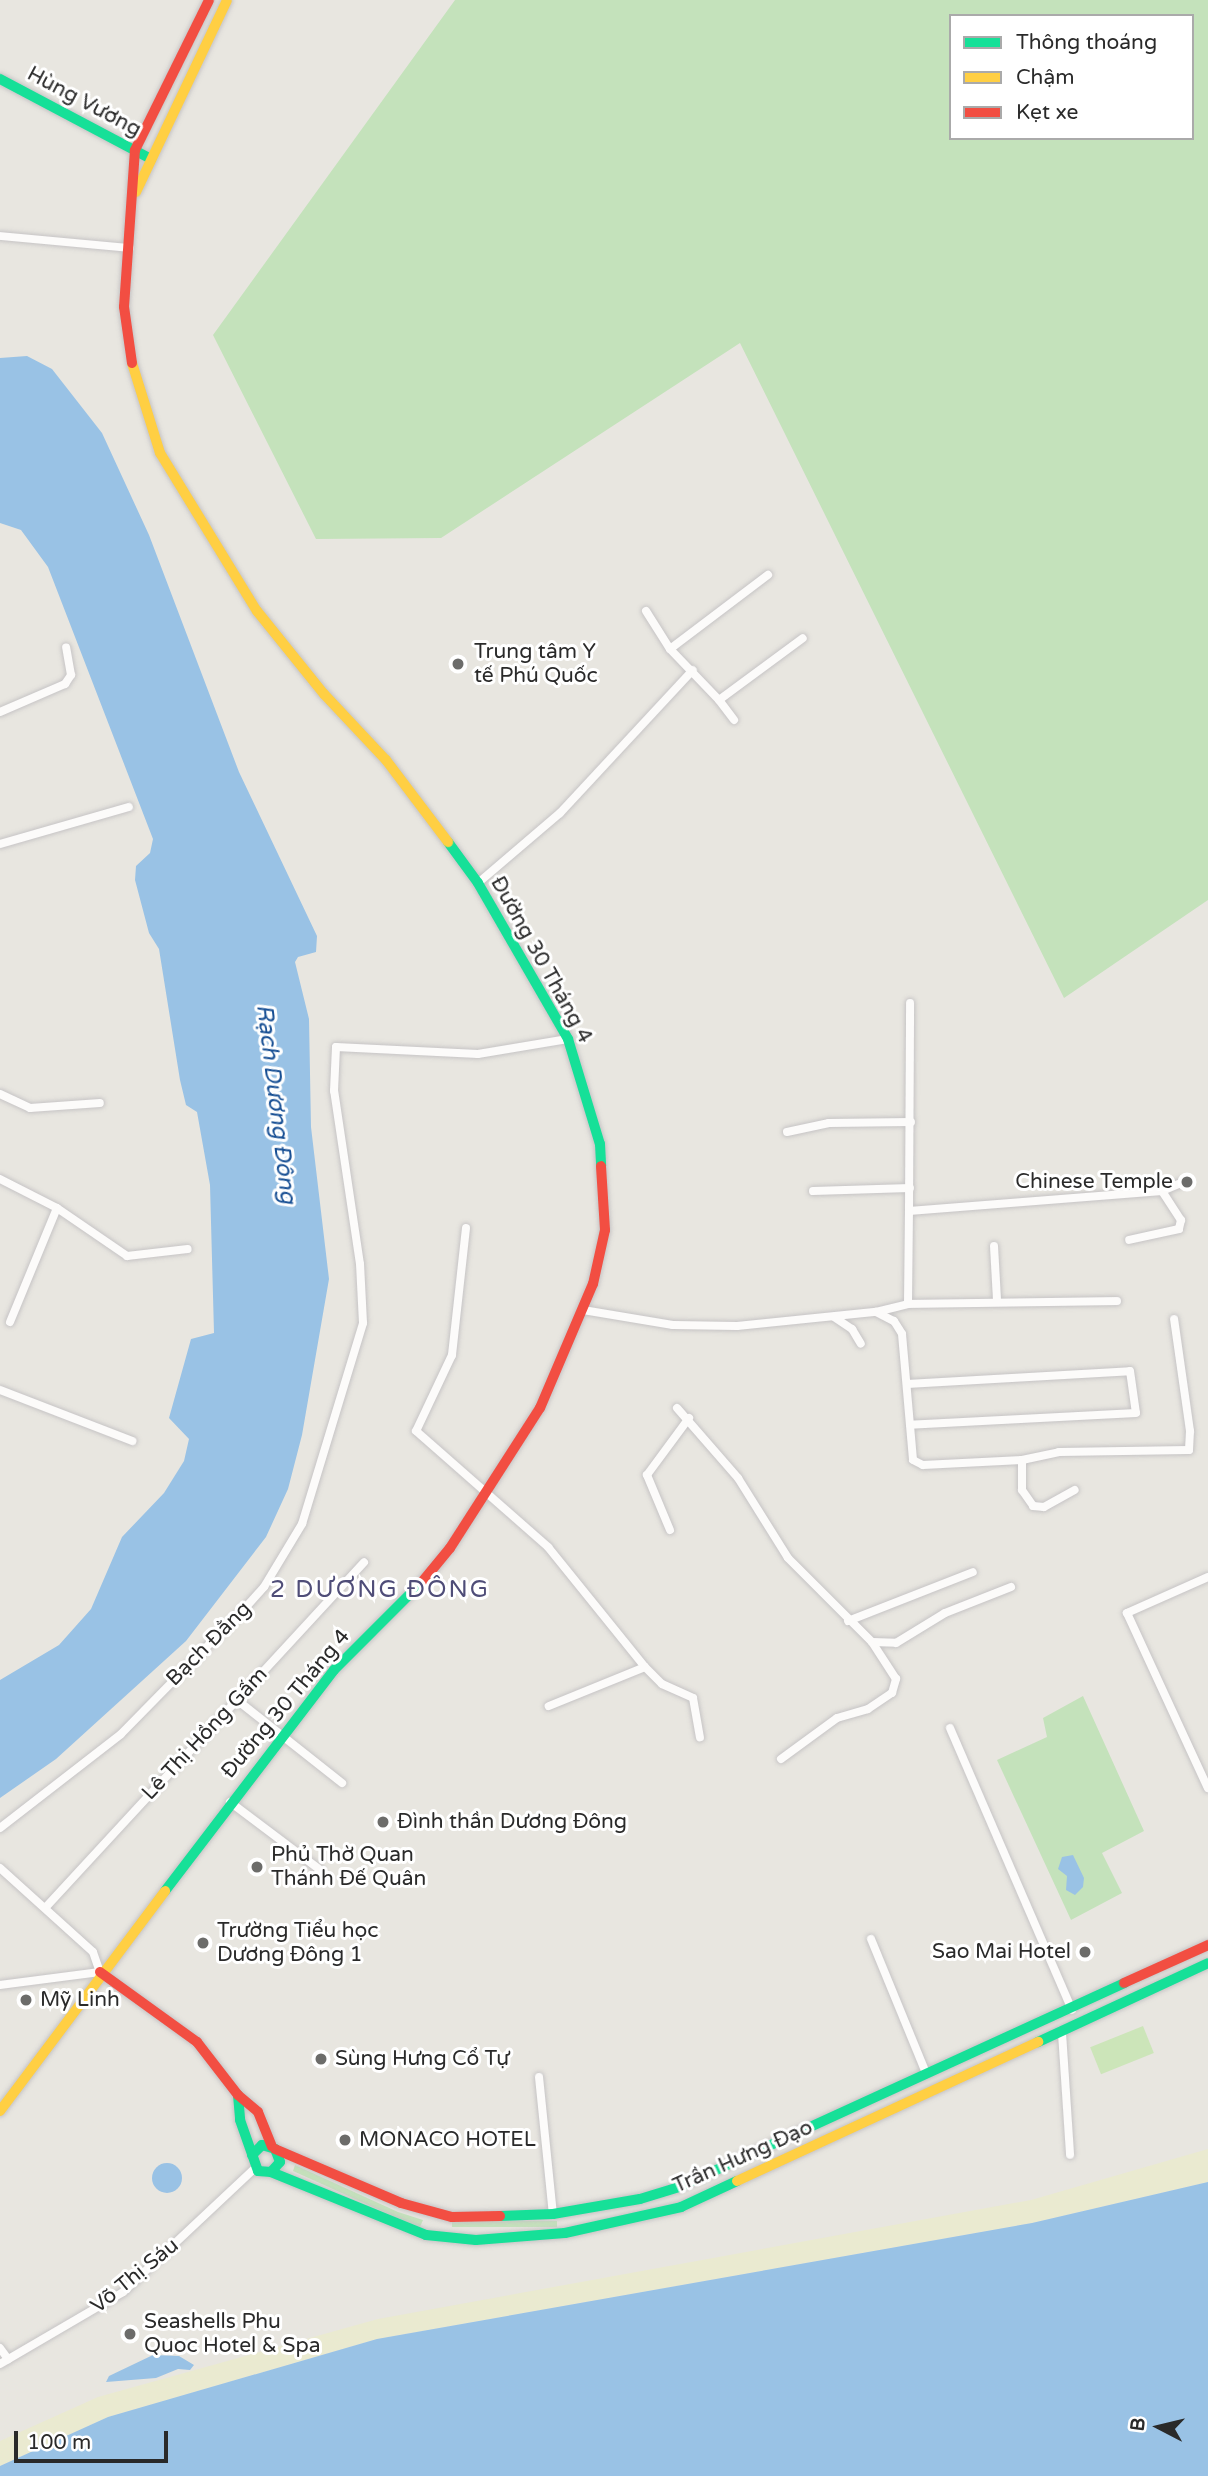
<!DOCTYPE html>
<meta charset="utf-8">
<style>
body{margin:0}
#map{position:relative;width:1208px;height:2476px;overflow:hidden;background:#e8e6e0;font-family:"Varela Round",sans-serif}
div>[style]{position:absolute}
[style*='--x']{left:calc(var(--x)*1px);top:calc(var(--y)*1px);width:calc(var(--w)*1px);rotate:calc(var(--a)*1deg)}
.green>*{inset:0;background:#c4e2bb;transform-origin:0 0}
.sand>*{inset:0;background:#eaead0}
.pitch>*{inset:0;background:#cce5b9;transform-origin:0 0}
.water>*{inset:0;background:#99c2e5}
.round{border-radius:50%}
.roads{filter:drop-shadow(0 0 2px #c6c4c5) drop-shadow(0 0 2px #c6c4c5)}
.street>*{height:8px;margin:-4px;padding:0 4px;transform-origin:4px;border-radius:4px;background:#fcfbfa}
.fast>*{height:10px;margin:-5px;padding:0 5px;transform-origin:5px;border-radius:5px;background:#16e098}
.slow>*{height:10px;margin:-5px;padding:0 5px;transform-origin:5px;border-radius:5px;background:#ffcf43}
.jam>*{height:10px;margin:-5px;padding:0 5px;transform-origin:5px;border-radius:5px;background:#f24e42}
.dots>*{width:19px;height:19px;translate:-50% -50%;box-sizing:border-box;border:4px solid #fff;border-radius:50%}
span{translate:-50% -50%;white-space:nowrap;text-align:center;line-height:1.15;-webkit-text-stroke:6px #fff;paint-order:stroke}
.street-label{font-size:21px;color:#2a2a2a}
.poi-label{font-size:21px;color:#2a2a2a}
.left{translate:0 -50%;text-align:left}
.right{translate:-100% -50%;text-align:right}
.water-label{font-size:23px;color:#164e93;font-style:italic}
.quarter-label{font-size:24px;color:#4f4d78;letter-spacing:2px}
.legend{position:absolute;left:949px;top:14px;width:245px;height:126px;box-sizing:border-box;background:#fff;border:2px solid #aaa;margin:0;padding:9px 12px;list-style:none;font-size:21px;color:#2a2a2a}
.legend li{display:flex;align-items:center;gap:14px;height:35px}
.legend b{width:35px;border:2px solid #aaa}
.north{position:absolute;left:1124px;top:2392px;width:70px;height:70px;-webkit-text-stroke:5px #fff;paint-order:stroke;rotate:277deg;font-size:19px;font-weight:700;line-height:28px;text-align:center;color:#2a2a2a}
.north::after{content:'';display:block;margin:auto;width:24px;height:32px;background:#2a2a2a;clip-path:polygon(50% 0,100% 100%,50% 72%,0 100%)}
.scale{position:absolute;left:14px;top:2431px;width:154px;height:32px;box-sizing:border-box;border:4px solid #2a2a2a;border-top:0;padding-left:9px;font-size:21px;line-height:24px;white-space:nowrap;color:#2a2a2a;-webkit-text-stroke:5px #fff;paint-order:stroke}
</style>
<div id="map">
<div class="green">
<div style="clip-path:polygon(evenodd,455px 0,1208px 0,1208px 900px,1064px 998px,740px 343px,441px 538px,316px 539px,213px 335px,455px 0,951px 16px,1192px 16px,1192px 138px,951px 138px,951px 16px)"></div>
<div style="clip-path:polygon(1083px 1696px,1144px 1831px,1102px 1853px,1122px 1893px,1071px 1920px,997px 1760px,1047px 1737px,1043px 1718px)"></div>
<div style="clip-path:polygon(295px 2165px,398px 2212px,423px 2220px,420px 2227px,395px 2217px,293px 2171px)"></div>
<div style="left:557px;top:2221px;width:6px;height:105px;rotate:90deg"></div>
</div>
<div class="sand">
<div style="clip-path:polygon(1208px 2149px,1208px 2182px,1032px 2223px,377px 2339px,108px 2417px,0 2466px,0 2441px,98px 2397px,378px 2319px,1031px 2200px)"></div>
</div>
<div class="pitch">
<div style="left:1143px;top:2026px;width:29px;height:57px;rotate:68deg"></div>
</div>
<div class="water">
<div style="clip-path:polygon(27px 356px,52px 369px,102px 433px,149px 535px,239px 772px,317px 936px,316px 952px,298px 957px,295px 962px,309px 1019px,311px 1127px,329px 1279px,302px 1435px,288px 1489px,266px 1537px,186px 1641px,56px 1759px,0 1798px,0 1680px,59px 1645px,91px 1609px,122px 1537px,164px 1493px,184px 1461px,189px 1439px,169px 1418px,191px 1339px,214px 1333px,210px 1185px,197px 1112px,186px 1105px,180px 1080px,159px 949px,149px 933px,135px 880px,136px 866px,150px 853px,153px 839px,48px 567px,21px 530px,0 523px,0 358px)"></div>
<div style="clip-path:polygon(1073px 1855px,1084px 1878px,1083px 1887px,1075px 1895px,1066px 1890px,1067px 1876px,1058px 1869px,1062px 1857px)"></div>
<div class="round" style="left:152px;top:2163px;width:30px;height:30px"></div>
<div style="clip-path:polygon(1208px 2182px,1208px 2476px,0 2476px,0 2466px,108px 2417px,377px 2339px,1032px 2223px)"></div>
<div style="clip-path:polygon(153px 2355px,179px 2356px,194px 2365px,190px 2370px,178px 2369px,156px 2378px,106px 2382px,109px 2376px)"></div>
</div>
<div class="roads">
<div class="street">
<div style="--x:0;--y:236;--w:130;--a:5.3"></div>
<div style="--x:646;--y:611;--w:45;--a:57.7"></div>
<div style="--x:670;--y:649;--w:71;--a:46.1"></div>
<div style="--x:719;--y:700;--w:104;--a:-36.4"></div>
<div style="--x:670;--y:649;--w:123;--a:-37.1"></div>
<div style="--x:719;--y:700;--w:25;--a:53"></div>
<div style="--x:0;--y:712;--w:71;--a:-23.3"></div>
<div style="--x:65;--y:684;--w:11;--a:-56"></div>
<div style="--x:71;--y:675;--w:28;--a:-100"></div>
<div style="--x:0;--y:844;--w:134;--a:-16"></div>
<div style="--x:478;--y:883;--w:108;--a:-40.5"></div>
<div style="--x:560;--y:813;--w:195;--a:-47.1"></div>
<div style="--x:0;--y:1094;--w:33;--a:25"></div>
<div style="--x:30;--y:1108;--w:70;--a:-4.1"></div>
<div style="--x:787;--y:1132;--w:43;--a:-12.1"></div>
<div style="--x:829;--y:1123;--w:82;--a:-0.7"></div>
<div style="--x:0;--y:1179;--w:64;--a:27"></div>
<div style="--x:57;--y:1208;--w:85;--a:34.4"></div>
<div style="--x:127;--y:1256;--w:61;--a:-6.5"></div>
<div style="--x:813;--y:1191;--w:97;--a:-1.8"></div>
<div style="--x:1162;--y:1191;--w:23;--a:-23"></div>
<div style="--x:909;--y:1211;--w:208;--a:-89.7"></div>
<div style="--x:466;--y:1228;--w:128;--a:96.3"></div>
<div style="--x:452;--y:1355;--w:84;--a:115.3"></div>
<div style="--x:416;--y:1431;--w:176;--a:41.3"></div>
<div style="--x:548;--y:1547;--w:154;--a:51.1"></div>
<div style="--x:645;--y:1667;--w:104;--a:157.9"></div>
<div style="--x:994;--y:1246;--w:54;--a:86.8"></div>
<div style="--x:908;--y:1304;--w:209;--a:-0.8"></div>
<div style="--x:583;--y:1310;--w:91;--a:9.5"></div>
<div style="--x:673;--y:1325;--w:64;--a:0.9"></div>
<div style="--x:737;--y:1326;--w:140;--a:-5.8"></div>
<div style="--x:876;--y:1312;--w:33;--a:-14"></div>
<div style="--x:908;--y:1304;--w:93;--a:-89.4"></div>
<div style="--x:909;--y:1211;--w:254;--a:-4.5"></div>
<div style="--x:1162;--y:1191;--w:35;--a:57"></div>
<div style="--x:1181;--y:1220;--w:9;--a:103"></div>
<div style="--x:1179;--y:1229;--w:51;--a:167.6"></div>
<div style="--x:876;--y:1312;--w:20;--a:27"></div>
<div style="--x:894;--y:1321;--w:15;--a:58"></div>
<div style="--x:902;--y:1334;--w:126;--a:85"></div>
<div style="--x:913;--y:1460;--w:11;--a:27"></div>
<div style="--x:923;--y:1465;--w:99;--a:-2.9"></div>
<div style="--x:1022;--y:1460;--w:38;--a:-12"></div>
<div style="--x:1059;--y:1452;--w:130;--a:-0.9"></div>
<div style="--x:1189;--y:1450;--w:19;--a:-87"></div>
<div style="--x:1190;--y:1431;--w:113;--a:-98.1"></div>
<div style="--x:834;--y:1317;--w:22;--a:34"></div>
<div style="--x:852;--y:1329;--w:17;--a:59"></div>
<div style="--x:10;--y:1322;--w:123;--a:-67.6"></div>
<div style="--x:907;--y:1384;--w:223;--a:-3.3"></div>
<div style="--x:1130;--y:1371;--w:42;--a:81.9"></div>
<div style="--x:1136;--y:1413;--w:226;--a:177"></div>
<div style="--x:0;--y:1390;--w:142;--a:21.1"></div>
<div style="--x:677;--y:1408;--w:93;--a:48.9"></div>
<div style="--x:738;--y:1478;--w:94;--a:58"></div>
<div style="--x:788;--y:1558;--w:119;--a:45"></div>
<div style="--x:872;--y:1642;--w:24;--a:2"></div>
<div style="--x:896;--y:1643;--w:57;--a:-31.5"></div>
<div style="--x:945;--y:1613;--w:71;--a:-21.5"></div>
<div style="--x:1022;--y:1460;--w:30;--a:90"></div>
<div style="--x:1022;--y:1490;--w:19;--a:55"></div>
<div style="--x:1033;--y:1506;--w:11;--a:5"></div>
<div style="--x:1044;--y:1507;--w:35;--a:-29"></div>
<div style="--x:670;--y:1530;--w:60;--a:-112.7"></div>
<div style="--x:647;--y:1475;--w:71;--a:-53.6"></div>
<div style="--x:1208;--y:1577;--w:89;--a:156"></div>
<div style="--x:1127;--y:1613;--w:193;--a:65.2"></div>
<div style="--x:848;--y:1621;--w:134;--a:-21.4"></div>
<div style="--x:645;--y:1667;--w:24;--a:45"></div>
<div style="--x:662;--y:1684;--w:34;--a:24"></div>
<div style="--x:693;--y:1698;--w:40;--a:80"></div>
<div style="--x:237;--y:1700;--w:134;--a:38.3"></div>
<div style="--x:950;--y:1728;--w:307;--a:66.6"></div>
<div style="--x:781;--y:1759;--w:69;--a:-36.2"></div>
<div style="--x:837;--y:1718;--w:32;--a:-16"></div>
<div style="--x:868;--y:1709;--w:29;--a:-34"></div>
<div style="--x:892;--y:1693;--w:15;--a:-74"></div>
<div style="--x:896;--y:1679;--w:44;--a:-123"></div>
<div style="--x:230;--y:1802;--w:111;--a:37"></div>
<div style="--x:0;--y:1828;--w:153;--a:-37.8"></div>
<div style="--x:121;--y:1734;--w:178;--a:-45.5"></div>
<div style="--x:246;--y:1607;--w:27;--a:-48"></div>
<div style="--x:264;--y:1587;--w:74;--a:-58.9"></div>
<div style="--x:302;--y:1524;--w:210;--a:-73.1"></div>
<div style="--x:363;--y:1323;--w:59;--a:-92.9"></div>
<div style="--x:360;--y:1264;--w:175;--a:-98.5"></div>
<div style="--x:334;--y:1091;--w:44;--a:-87.4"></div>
<div style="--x:336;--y:1047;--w:142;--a:2.8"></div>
<div style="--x:478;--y:1054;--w:91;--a:-9.5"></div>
<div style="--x:0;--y:1868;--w:125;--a:42.1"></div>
<div style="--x:93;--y:1952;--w:21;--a:71"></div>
<div style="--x:100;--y:1972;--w:101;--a:172.6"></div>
<div style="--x:46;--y:1907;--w:469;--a:-47.3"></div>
<div style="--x:871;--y:1939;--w:145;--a:67.7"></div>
<div style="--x:1062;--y:2033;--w:122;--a:86.2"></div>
<div style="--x:539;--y:2077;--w:138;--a:84.2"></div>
<div style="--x:0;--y:2348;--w:14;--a:54"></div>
<div style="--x:0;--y:2364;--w:143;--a:-30.3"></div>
<div style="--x:123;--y:2292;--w:181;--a:-43.2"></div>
</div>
<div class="fast">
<div style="--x:0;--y:79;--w:171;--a:27.9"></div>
<div style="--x:448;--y:842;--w:51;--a:53.8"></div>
<div style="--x:478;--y:883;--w:180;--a:60"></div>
<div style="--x:568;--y:1039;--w:110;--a:73.1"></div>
<div style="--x:600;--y:1144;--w:22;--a:87"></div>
<div style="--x:165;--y:1891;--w:278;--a:-52.6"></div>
<div style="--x:334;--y:1670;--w:124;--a:-45"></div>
<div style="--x:1038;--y:2042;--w:187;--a:-24.9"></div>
<div style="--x:238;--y:2095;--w:25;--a:85"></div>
<div style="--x:240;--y:2120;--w:54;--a:70.6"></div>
<div style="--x:258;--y:2171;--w:13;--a:4"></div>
<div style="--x:271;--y:2172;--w:167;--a:22.1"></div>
<div style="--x:426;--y:2235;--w:50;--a:5.7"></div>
<div style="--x:476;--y:2240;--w:89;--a:-4.5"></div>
<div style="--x:565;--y:2233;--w:119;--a:-12.6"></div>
<div style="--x:681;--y:2207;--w:62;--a:-24.9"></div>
<div style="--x:252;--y:2155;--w:14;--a:-45"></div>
<div style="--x:262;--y:2145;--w:14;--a:17"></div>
<div style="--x:275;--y:2149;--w:14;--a:69"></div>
<div style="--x:280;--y:2162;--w:13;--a:132"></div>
<div style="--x:500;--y:2216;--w:53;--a:-2.2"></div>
<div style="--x:553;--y:2214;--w:88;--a:-9.8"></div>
<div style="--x:640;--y:2199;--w:41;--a:-17.1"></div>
<div style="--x:679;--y:2187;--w:490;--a:-24.6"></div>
</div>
<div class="slow">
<div style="--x:136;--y:192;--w:212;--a:-64.6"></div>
<div style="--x:132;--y:363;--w:94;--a:72.7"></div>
<div style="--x:160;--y:453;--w:185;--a:58.5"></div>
<div style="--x:257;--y:611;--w:107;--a:51.1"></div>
<div style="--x:324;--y:694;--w:91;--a:46.8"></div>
<div style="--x:386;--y:760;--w:103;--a:52.9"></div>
<div style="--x:0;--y:2111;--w:275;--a:-53.1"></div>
<div style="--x:737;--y:2181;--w:332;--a:-24.8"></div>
</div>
<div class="jam">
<div style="--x:132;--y:363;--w:57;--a:-98.1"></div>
<div style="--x:124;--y:307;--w:157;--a:-86"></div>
<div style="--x:135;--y:150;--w:167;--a:-63.7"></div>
<div style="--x:422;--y:1582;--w:44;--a:-50.5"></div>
<div style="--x:450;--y:1548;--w:166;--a:-57.3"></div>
<div style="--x:540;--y:1408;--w:135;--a:-66.9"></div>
<div style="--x:593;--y:1284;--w:55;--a:-77.5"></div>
<div style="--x:605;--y:1230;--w:64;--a:-93.6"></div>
<div style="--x:100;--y:1972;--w:120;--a:35.8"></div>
<div style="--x:197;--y:2042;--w:67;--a:52.3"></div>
<div style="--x:238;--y:2095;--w:26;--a:40"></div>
<div style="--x:258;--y:2112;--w:37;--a:68"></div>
<div style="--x:1124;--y:1983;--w:92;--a:-24.3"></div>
<div style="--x:275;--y:2149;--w:137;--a:23.2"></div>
<div style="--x:401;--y:2203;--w:53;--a:15.4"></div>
<div style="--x:452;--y:2217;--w:48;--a:-1.2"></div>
</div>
</div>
<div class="dots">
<div style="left:458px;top:664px;background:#6c6c6a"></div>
<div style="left:1187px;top:1182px;background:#6c6c6a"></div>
<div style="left:383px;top:1822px;background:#6c6c6a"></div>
<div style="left:257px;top:1867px;background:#6c6c6a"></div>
<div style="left:203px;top:1943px;background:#6c6c6a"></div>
<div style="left:1085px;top:1952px;background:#6c6c6a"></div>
<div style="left:26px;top:2000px;background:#6c6c6a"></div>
<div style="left:321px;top:2059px;background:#6c6c6a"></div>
<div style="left:345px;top:2140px;background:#6c6c6a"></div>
<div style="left:130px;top:2334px;background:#6c6c6a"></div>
</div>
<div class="street-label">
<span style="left:84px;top:102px;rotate:28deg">Hùng Vương</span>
<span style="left:541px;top:960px;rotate:61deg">Đường 30 Tháng 4</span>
<span style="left:209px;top:1644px;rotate:-45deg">Bạch Đằng</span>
<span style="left:286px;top:1704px;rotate:-50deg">Đường 30 Tháng 4</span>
<span style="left:205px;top:1734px;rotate:-47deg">Lê Thị Hồng Gấm</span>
<span style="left:743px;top:2157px;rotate:-24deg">Trần Hưng Đạo</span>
<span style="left:135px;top:2276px;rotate:-39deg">Võ Thị Sáu</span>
</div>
<div class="poi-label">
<span class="left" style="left:474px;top:664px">Trung tâm Y<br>tế Phú Quốc</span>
<span class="right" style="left:1173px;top:1182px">Chinese Temple</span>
<span class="left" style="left:397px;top:1822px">Đình thần Dương Đông</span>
<span class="left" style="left:271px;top:1867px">Phủ Thờ Quan<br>Thánh Đế Quân</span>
<span class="left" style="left:217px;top:1943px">Trường Tiểu học<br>Dương Đông 1</span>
<span class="right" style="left:1071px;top:1952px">Sao Mai Hotel</span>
<span class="left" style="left:40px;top:2000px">Mỹ Linh</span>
<span class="left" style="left:335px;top:2059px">Sùng Hưng Cổ Tự</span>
<span class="left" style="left:359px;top:2140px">MONACO HOTEL</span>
<span class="left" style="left:144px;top:2334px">Seashells Phu<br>Quoc Hotel &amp; Spa</span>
</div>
<div class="water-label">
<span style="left:276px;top:1104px;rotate:83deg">Rạch Dương Đông</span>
</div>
<div class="quarter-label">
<span style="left:380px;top:1590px">2 DƯƠNG ĐÔNG</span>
</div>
<ul class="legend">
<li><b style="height:9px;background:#16e098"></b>Thông thoáng</li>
<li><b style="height:9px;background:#ffcf43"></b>Chậm</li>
<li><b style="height:9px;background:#f24e42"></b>Kẹt xe</li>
</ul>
<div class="north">B</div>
<div class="scale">100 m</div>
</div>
